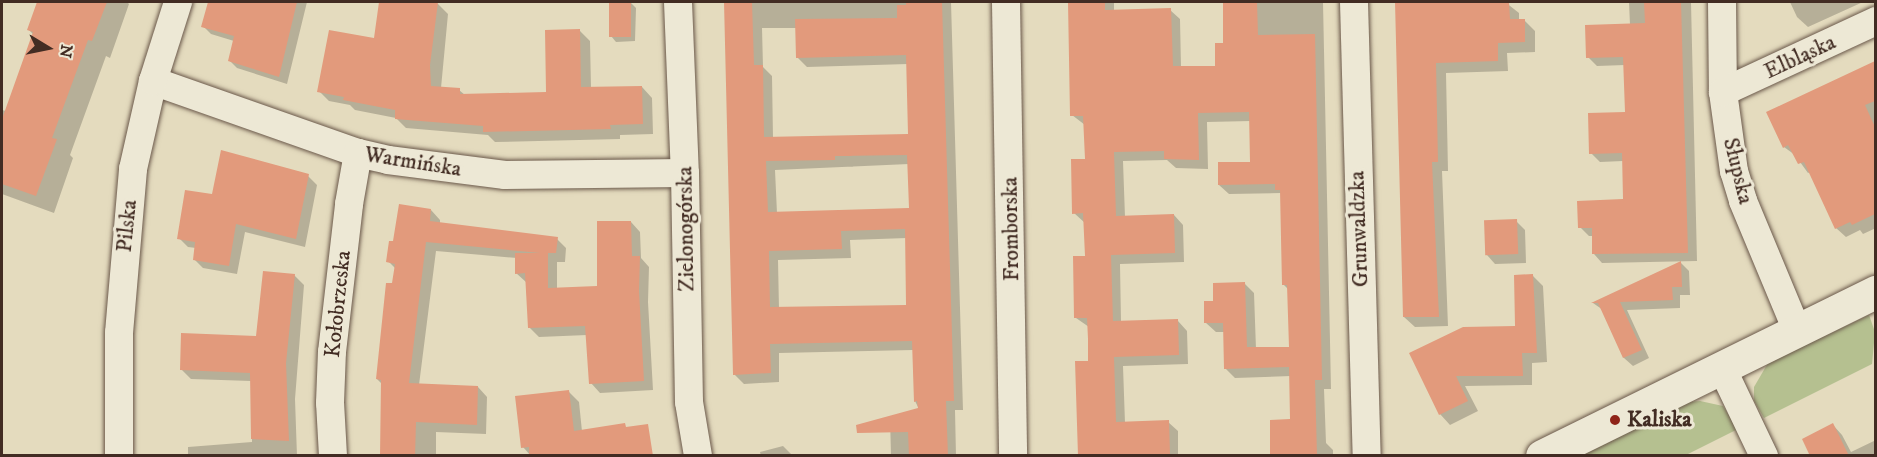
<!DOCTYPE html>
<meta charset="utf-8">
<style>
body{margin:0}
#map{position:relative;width:1877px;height:457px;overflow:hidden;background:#e4dbbe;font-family:"IM FELL DW Pica",serif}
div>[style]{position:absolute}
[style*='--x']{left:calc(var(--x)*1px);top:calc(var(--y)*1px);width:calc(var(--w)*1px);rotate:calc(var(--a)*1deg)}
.green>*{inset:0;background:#b5c090}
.shadow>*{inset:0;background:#0003}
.building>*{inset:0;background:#e29a7c;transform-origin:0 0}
.roads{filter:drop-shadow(0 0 2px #6a584a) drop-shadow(0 0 2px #6a584a)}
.minor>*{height:28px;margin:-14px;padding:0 14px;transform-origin:14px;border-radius:14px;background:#ede8d5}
.tertiary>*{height:33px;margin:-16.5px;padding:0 16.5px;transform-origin:16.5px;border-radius:16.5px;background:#ede8d5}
.dots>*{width:16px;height:16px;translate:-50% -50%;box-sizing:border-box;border:3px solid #ede8d5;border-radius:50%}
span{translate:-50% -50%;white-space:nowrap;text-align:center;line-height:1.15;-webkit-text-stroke:6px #ede8d5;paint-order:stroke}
.street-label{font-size:22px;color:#422c23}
.poi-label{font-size:22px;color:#422c23;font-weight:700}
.left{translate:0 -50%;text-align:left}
.frame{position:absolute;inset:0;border:3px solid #422c23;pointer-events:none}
.north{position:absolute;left:18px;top:18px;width:60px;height:60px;-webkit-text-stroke:4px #ede8d5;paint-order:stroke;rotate:100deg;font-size:16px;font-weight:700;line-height:24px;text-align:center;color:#422c23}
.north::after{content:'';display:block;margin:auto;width:21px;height:27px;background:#422c23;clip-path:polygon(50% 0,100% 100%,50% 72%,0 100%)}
</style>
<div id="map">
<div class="green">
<div style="clip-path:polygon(1869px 315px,1875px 332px,1872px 364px,1764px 418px,1754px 401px,1754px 387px,1768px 363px)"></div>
<div style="clip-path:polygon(1700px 401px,1723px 406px,1738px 429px,1686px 455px,1581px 456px,1688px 402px)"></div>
</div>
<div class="shadow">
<div style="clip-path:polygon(39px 2px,127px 2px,129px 4px,110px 58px,106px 56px,70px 155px,73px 158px,54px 213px,2px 194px,2px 110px,6px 111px,34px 35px,29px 30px)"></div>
<div style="clip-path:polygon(210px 2px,307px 2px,287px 84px,237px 68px,229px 60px,234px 41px,211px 34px,203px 26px)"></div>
<div style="clip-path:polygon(380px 2px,438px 4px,448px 14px,441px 88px,459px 90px,465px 95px,548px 94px,580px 31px,590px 41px,591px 88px,642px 87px,652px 98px,653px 134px,620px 135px,620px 139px,495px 142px,488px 135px,406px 128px,396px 118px,355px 110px,350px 105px,329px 101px,319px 91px,375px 40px)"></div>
<div style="clip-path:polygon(610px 2px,630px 2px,636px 8px,635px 41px,616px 42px,611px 36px)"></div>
<div style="clip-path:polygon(evenodd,725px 2px,951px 2px,963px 410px,955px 410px,956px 456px,891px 456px,890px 417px,919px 409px,915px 401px,913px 350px,779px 353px,779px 382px,744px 384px,734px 374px,725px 2px,762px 28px,797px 28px,797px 57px,807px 67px,908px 64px,910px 136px,773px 138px,772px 76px,763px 67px,762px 28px,725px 2px,909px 164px,910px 210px,777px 213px,775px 170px,909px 164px,725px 2px,907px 238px,908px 306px,779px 309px,778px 260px,851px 258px,850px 240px,907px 238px)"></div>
<div style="clip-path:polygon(1069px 2px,1114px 2px,1114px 11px,1170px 10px,1180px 19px,1181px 68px,1217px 67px,1225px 44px,1224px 2px,1323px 2px,1331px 389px,1324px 389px,1326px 443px,1333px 450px,1333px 456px,1272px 456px,1292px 421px,1291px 376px,1235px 378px,1225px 368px,1224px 332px,1216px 332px,1206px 323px,1214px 303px,1244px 283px,1254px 293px,1256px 349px,1291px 348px,1289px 290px,1283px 284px,1281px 193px,1229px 194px,1219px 185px,1252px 163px,1251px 121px,1207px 122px,1208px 169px,1176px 168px,1167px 160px,1123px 161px,1125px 217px,1174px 215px,1183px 225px,1184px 262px,1120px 264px,1121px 322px,1178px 321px,1187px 331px,1188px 364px,1123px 366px,1125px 423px,1168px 422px,1178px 431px,1178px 456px,1079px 456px,1089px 362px,1089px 327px,1076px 318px,1087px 257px,1085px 223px,1074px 213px,1087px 160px,1085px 125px,1072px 115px)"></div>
<div style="clip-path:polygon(1397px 2px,1505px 2px,1519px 13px,1519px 21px,1524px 20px,1535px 31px,1535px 52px,1507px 53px,1508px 71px,1446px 73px,1448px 171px,1442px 171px,1448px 326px,1415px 327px,1404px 317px)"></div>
<div style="clip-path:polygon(1629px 2px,1691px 2px,1697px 261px,1602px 263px,1594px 254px,1593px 236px,1589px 236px,1580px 227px,1624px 201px,1623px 161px,1600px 162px,1591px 153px,1626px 113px,1625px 65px,1597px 66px,1588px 57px,1630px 25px)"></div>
<div style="clip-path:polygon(1790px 2px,1863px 2px,1808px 27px,1797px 17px)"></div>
<div style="clip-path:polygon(1876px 64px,1876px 228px,1863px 234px,1860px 230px,1846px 237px,1836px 228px,1810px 172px,1808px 173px,1795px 155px,1784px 147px,1768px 113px)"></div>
<div style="clip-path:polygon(308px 176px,317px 185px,305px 247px,245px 232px,237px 274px,203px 268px,194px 259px,196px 248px,188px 247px,179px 238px,213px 196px)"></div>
<div style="clip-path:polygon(431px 210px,440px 220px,440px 224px,557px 239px,566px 248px,565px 262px,557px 262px,557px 289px,598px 287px,631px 222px,640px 232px,641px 258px,649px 267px,648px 302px,653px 390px,600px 393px,591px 383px,587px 335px,539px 337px,529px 327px,526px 282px,516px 273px,517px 258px,436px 251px,419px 385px,478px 387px,487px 397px,486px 434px,436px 432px,436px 456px,381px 456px,382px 384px,377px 379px,396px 269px,388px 261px,395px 243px)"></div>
<div style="clip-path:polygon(1516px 221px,1525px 230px,1526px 263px,1495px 264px,1487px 255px)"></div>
<div style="clip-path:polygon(1681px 263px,1689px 271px,1690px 295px,1680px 295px,1680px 308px,1627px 310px,1649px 358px,1633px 366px,1624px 358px,1603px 310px,1593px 303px)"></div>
<div style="clip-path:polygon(294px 275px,304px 285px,295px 399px,297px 456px,188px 456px,188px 447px,252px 442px,251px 381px,191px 379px,182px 370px,257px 337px)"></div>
<div style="clip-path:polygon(1533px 276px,1543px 286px,1547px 362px,1532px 363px,1532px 385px,1465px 386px,1478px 411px,1450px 425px,1440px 414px,1411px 354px,1517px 328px)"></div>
<div style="clip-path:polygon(569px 392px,579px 402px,584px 451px,531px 456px,523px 447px)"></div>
<div style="clip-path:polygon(1833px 425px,1842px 435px,1851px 452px,1876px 440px,1876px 456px,1812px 456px)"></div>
<div style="clip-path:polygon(783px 446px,793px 456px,761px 456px,760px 452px)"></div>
</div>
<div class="building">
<div style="clip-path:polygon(37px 2px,107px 2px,92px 41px,88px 40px,52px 138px,57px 139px,36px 196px,2px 184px,2px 119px,33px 32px,27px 30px)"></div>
<div style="clip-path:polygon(208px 2px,297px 2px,279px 77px,228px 61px,234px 36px,201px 27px)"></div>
<div style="clip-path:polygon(379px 2px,438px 2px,430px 65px,431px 86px,460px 88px,460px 94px,546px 92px,545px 30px,580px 29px,581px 87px,642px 86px,643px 124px,610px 125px,611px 129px,483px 132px,483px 126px,395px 119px,395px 110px,343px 100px,344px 97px,317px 92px,329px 30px,374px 38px)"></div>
<div style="left:609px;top:2px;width:22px;height:35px"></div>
<div style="clip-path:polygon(evenodd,724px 2px,752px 2px,754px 65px,763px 65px,764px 137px,908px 134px,906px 55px,796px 58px,795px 19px,897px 18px,897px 5px,906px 5px,906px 2px,942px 2px,954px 401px,946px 401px,948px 456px,909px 456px,908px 432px,857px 433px,856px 425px,918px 408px,917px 401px,914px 402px,912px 341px,770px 344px,771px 373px,733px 375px,724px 2px,907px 155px,909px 208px,768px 212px,766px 161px,835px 160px,835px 156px,907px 155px,724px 2px,905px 229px,906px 305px,770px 307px,769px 251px,842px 249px,841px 231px,905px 229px)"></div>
<div style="clip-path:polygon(1068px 2px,1105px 2px,1105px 10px,1171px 8px,1173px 66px,1215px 66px,1215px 43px,1223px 43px,1223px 2px,1257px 2px,1258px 35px,1315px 34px,1322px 380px,1315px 380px,1317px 456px,1270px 456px,1270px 420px,1290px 419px,1289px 367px,1224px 369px,1223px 323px,1204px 323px,1204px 301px,1213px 301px,1213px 283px,1245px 282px,1247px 347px,1289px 347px,1287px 285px,1282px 285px,1280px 190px,1275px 190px,1275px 184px,1218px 185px,1218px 162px,1250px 162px,1249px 112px,1198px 113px,1199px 160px,1164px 159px,1164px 151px,1114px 152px,1116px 216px,1174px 214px,1175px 253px,1111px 255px,1113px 321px,1178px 319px,1179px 355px,1114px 357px,1116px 422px,1169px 420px,1170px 455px,1078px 456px,1075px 361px,1088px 361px,1088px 339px,1087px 318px,1074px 318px,1073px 256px,1085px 256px,1083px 213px,1072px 214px,1071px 159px,1085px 159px,1083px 116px,1070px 116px)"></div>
<div style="clip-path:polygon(1395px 2px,1509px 2px,1510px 19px,1525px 19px,1525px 42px,1498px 43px,1498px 61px,1436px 63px,1438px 162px,1432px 162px,1439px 317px,1403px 317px)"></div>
<div style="clip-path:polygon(1644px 2px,1681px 2px,1688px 253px,1592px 254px,1592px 228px,1578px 228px,1577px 201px,1623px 199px,1622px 153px,1589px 154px,1588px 113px,1625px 112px,1623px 57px,1586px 58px,1585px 25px,1645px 23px)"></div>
<div style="clip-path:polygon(1875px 61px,1875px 101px,1865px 105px,1875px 127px,1875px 214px,1852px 225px,1850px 222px,1835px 229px,1804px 162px,1798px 164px,1788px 145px,1783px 148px,1766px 112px)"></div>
<div style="clip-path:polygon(221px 150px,309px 174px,296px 239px,236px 224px,229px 266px,193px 260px,195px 242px,177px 239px,185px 190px,212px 194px)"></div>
<div style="clip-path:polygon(399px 204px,431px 209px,430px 221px,558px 237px,556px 253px,548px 253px,548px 288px,597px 286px,597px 221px,631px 221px,632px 256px,640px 256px,639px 291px,644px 381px,589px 384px,585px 326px,528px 328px,525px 273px,515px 274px,515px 253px,540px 253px,426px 242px,409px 383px,478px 386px,477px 425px,416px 422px,415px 456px,380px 456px,381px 380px,376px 379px,386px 283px,392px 283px,395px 264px,386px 262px,389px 241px,393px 241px)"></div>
<div style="left:1517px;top:219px;width:35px;height:33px;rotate:88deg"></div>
<div style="clip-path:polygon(1681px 261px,1682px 287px,1672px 287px,1673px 300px,1620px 302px,1642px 350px,1623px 358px,1598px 303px,1591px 303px)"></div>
<div style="clip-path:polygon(263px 271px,295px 274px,286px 363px,289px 441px,251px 439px,250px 373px,180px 370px,181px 333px,256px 336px)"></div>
<div style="clip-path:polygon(1533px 274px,1537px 353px,1522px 353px,1523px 376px,1456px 376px,1468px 401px,1439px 415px,1409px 353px,1463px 327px,1515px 326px,1514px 275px)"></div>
<div style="clip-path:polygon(569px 390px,574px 431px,625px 423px,626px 427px,648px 424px,653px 456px,529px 456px,529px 447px,521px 448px,515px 396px)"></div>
<div style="clip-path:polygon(1833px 423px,1849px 456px,1810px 456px,1802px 439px)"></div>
</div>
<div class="roads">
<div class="minor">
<div style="--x:678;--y:2;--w:171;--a:87.7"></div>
<div style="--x:685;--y:173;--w:229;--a:89"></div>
<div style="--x:689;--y:402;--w:55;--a:80.5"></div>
<div style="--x:1006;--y:2;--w:454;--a:89.1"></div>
<div style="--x:1354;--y:2;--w:454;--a:88.4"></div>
<div style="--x:1722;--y:2;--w:90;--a:89.4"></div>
<div style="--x:1723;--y:92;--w:80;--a:82.1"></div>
<div style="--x:1734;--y:171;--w:31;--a:73"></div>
<div style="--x:1743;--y:201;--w:141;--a:67.4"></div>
<div style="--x:153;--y:81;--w:217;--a:19.4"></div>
<div style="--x:358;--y:153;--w:31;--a:13"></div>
<div style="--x:388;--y:160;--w:118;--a:7.3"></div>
<div style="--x:505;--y:175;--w:180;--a:-0.6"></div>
<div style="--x:1723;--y:92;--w:169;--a:-24.9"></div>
<div style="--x:1722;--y:368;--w:98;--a:64.5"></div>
<div style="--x:119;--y:456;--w:123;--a:-90"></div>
<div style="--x:119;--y:333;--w:165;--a:-85.1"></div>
<div style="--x:133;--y:169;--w:90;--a:-77.2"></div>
<div style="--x:153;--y:81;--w:83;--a:-72.4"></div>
<div style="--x:333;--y:456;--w:53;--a:-93.2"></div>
<div style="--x:330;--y:403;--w:51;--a:-87.8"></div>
<div style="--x:332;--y:352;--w:149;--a:-83.4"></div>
<div style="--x:349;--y:204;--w:52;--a:-80"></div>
</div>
<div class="tertiary">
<div style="--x:1542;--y:456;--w:372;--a:-26.2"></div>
</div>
</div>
<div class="dots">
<div style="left:1615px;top:420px;background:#8f2418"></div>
</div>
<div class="street-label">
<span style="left:1800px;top:57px;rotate:-25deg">Elbląska</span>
<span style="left:413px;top:162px;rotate:9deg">Warmińska</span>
<span style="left:1738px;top:171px;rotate:76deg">Słupska</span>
<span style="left:127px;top:226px;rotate:-84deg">Pilska</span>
<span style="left:686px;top:229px;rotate:-91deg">Zielonogórska</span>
<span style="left:1011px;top:229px;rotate:-91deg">Fromborska</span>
<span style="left:1359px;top:229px;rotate:-92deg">Grunwaldzka</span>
<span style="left:338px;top:304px;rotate:-84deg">Kołobrzeska</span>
</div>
<div class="poi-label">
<span class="left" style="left:1627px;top:420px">Kaliska</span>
</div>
<div class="frame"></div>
<div class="north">N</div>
</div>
